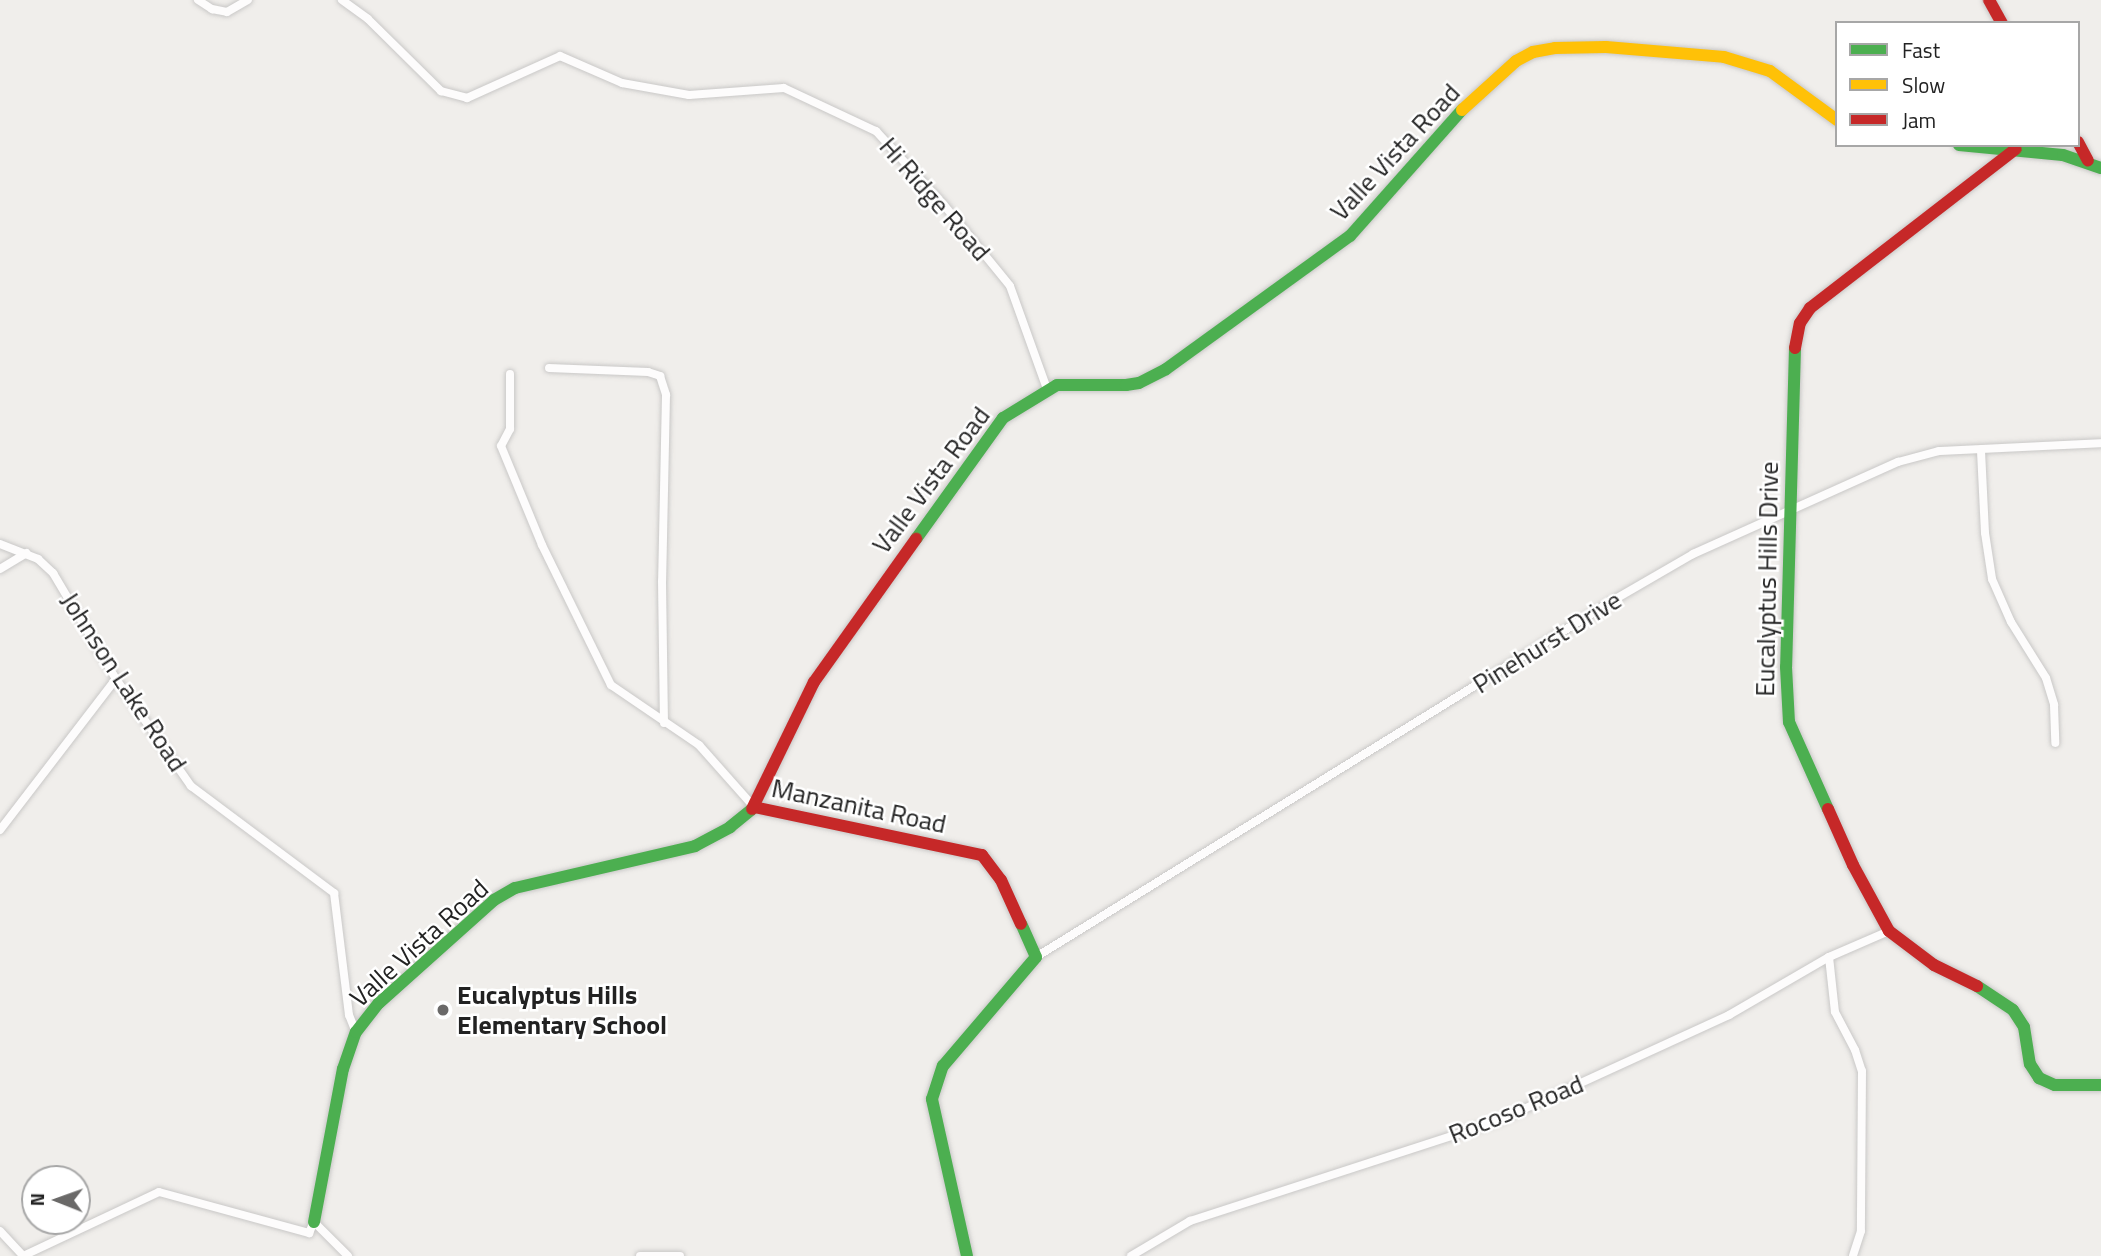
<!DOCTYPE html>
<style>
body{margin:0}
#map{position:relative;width:2101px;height:1256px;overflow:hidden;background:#f0eeeb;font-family:"Titillium Web",sans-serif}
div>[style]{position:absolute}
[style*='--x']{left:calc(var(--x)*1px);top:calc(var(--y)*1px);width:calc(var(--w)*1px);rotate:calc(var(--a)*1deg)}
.roads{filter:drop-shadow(0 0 2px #c9c8c7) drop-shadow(0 0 2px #c9c8c7)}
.street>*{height:8px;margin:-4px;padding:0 4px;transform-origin:4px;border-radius:4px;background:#fdfcfc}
.fast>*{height:12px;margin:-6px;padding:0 6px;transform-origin:6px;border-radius:6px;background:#4caf50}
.slow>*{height:12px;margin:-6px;padding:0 6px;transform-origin:6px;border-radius:6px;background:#ffc107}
.jam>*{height:12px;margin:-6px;padding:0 6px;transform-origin:6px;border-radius:6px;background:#c62828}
.dots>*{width:19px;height:19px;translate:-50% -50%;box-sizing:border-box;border:4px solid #fff;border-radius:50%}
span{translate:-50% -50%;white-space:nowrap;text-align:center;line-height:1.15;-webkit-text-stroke:5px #fff;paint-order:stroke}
.street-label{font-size:26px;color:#222}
.poi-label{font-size:26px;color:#222;font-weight:700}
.left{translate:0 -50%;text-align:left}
.legend{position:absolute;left:1835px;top:21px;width:245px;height:126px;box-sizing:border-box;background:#fff;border:2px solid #a7a7a7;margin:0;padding:9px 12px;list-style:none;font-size:21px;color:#222}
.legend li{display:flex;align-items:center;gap:14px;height:35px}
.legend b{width:35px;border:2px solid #a7a7a7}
.north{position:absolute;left:21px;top:1165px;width:70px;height:70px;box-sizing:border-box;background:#fff;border:2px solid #a7a7a7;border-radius:50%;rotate:271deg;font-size:19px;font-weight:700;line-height:28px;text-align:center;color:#222}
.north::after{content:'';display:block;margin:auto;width:24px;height:32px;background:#6a6968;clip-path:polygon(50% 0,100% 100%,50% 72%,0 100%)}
</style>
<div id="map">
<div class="roads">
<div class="street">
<div style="--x:198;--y:0;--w:17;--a:33"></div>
<div style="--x:212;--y:9;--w:15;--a:11"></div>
<div style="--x:227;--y:12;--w:24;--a:-30"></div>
<div style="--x:342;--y:0;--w:32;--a:36"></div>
<div style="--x:368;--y:19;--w:103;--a:44.6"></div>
<div style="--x:441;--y:91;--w:27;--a:15"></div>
<div style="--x:467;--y:98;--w:102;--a:-24.3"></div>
<div style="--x:560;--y:56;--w:68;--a:23.5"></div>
<div style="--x:622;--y:83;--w:68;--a:10.2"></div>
<div style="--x:689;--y:95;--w:95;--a:-4.2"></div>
<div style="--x:784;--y:88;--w:102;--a:25.1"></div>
<div style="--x:876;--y:131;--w:100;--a:47.4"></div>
<div style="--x:944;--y:205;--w:104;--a:50.8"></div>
<div style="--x:1010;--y:286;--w:109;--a:70.2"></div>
<div style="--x:549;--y:368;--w:99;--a:2.3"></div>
<div style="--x:648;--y:372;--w:13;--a:18"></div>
<div style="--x:660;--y:376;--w:20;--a:72"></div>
<div style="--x:666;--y:395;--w:186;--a:91.2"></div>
<div style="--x:662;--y:581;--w:142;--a:89.2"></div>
<div style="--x:510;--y:374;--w:55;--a:90"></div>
<div style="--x:510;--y:429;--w:19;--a:118"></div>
<div style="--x:501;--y:446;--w:107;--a:67.5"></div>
<div style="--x:542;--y:545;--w:156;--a:63.8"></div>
<div style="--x:611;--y:685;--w:107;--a:34.3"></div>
<div style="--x:699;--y:745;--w:83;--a:48.4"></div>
<div style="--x:1981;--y:451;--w:82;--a:87.2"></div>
<div style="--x:1985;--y:533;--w:47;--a:81.3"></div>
<div style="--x:1992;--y:579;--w:47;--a:66.2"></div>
<div style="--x:2011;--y:622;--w:66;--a:58"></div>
<div style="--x:2046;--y:678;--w:28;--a:73"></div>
<div style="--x:2054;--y:705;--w:38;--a:88"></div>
<div style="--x:0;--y:544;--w:41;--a:21.5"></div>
<div style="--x:38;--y:559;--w:21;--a:43"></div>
<div style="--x:53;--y:573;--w:123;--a:59.3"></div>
<div style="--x:116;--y:679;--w:131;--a:55"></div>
<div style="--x:191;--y:786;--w:179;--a:36.8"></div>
<div style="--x:334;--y:893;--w:123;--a:83"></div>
<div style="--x:349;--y:1015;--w:18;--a:68"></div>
<div style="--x:0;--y:569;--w:31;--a:-31"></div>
<div style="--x:0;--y:830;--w:190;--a:-52.5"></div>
<div style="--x:1036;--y:957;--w:677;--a:-31.72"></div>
<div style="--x:1612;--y:601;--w:94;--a:-30.1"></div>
<div style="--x:1693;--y:554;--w:225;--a:-24.2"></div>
<div style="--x:1898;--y:462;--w:42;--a:-15"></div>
<div style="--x:1939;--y:451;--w:162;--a:-2.8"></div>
<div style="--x:1829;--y:957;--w:55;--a:83.8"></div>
<div style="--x:1835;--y:1012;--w:43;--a:62.2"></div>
<div style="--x:1855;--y:1050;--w:22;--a:72"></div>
<div style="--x:1862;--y:1071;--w:160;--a:90.4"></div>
<div style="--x:1861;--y:1231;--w:26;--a:108"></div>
<div style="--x:0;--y:1231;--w:34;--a:47"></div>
<div style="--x:23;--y:1256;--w:150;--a:-25.2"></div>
<div style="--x:159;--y:1192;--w:156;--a:15.3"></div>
<div style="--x:309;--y:1233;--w:12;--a:-66"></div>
<div style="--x:314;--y:1222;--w:48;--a:45"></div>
<div style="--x:640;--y:1256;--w:40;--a:0"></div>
<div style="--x:1131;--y:1256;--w:69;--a:-30.7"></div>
<div style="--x:1190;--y:1221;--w:326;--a:-18"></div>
<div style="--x:1500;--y:1120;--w:252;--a:-24.6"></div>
<div style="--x:1729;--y:1015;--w:116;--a:-30.1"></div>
<div style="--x:1829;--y:957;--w:65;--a:-23.4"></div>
</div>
<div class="fast">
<div style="--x:1959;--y:145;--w:104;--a:5.5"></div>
<div style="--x:2063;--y:155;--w:40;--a:18.9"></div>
<div style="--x:1795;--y:348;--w:319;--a:91.6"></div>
<div style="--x:1786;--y:667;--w:55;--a:86.9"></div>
<div style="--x:1789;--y:722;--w:95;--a:65.9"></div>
<div style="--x:916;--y:539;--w:149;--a:-54.3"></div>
<div style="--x:1003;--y:418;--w:63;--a:-31.4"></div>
<div style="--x:1057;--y:385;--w:69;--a:0"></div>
<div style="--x:1126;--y:385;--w:13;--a:-9"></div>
<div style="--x:1139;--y:383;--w:30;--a:-27"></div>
<div style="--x:1166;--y:369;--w:227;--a:-35.9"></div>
<div style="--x:1350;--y:236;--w:169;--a:-48.4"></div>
<div style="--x:1977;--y:986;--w:43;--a:33.7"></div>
<div style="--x:2013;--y:1010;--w:20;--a:57"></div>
<div style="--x:2024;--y:1027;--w:37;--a:81"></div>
<div style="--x:2030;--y:1064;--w:17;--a:57"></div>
<div style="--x:2039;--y:1078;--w:17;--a:24"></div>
<div style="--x:2055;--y:1085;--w:46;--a:0"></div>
<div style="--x:314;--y:1222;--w:156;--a:-79.3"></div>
<div style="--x:343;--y:1069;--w:39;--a:-71"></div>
<div style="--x:356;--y:1032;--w:37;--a:-52"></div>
<div style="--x:379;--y:1003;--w:154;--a:-41.8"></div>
<div style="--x:494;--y:900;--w:24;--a:-30"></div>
<div style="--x:515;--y:888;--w:185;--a:-13.1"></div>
<div style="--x:695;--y:846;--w:40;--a:-28"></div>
<div style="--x:730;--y:827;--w:28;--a:-39"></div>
<div style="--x:967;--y:1256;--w:161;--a:-102.6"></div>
<div style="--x:932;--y:1099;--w:35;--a:-72"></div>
<div style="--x:943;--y:1066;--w:143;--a:-49.5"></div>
<div style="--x:1036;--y:957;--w:36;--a:-114"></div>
</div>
<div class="slow">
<div style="--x:1462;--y:110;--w:73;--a:-42.2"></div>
<div style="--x:1516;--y:61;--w:19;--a:-28"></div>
<div style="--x:1533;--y:52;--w:22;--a:-10"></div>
<div style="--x:1555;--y:48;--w:51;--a:-1.1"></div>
<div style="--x:1606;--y:47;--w:118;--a:4.8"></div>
<div style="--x:1724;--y:57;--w:48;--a:16.9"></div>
<div style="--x:1770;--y:71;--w:83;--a:36.2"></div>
</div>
<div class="jam">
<div style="--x:1989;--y:0;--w:26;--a:61"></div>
<div style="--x:2078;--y:142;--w:21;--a:62"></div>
<div style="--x:1795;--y:348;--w:25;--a:-79"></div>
<div style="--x:1800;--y:323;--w:18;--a:-56"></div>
<div style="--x:1810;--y:308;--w:260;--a:-37.7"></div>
<div style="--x:754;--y:807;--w:233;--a:11.9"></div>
<div style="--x:982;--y:855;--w:31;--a:53"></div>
<div style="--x:1001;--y:880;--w:48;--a:65.6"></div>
<div style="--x:752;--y:809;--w:141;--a:-64"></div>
<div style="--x:814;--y:682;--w:176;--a:-54.5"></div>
<div style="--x:1828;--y:809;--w:61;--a:65.9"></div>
<div style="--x:1853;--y:865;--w:75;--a:61.4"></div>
<div style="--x:1889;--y:931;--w:56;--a:37.1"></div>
<div style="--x:1934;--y:965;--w:48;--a:26"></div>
</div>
</div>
<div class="dots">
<div style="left:443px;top:1010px;background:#6a6968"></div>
</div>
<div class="street-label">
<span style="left:1395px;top:152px;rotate:-47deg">Valle Vista Road</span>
<span style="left:935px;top:199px;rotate:49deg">Hi Ridge Road</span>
<span style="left:931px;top:480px;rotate:-53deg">Valle Vista Road</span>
<span style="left:1767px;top:579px;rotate:-89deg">Eucalyptus Hills Drive</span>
<span style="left:1547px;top:642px;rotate:-32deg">Pinehurst Drive</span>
<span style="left:124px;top:682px;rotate:57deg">Johnson Lake Road</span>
<span style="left:859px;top:806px;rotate:12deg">Manzanita Road</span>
<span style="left:419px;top:943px;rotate:-42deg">Valle Vista Road</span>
<span style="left:1516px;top:1109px;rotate:-22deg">Rocoso Road</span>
</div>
<div class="poi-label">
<span class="left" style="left:457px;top:1010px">Eucalyptus Hills<br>Elementary School</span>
</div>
<ul class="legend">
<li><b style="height:9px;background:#4caf50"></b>Fast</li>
<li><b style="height:9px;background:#ffc107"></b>Slow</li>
<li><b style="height:9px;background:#c62828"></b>Jam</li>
</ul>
<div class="north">N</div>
</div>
